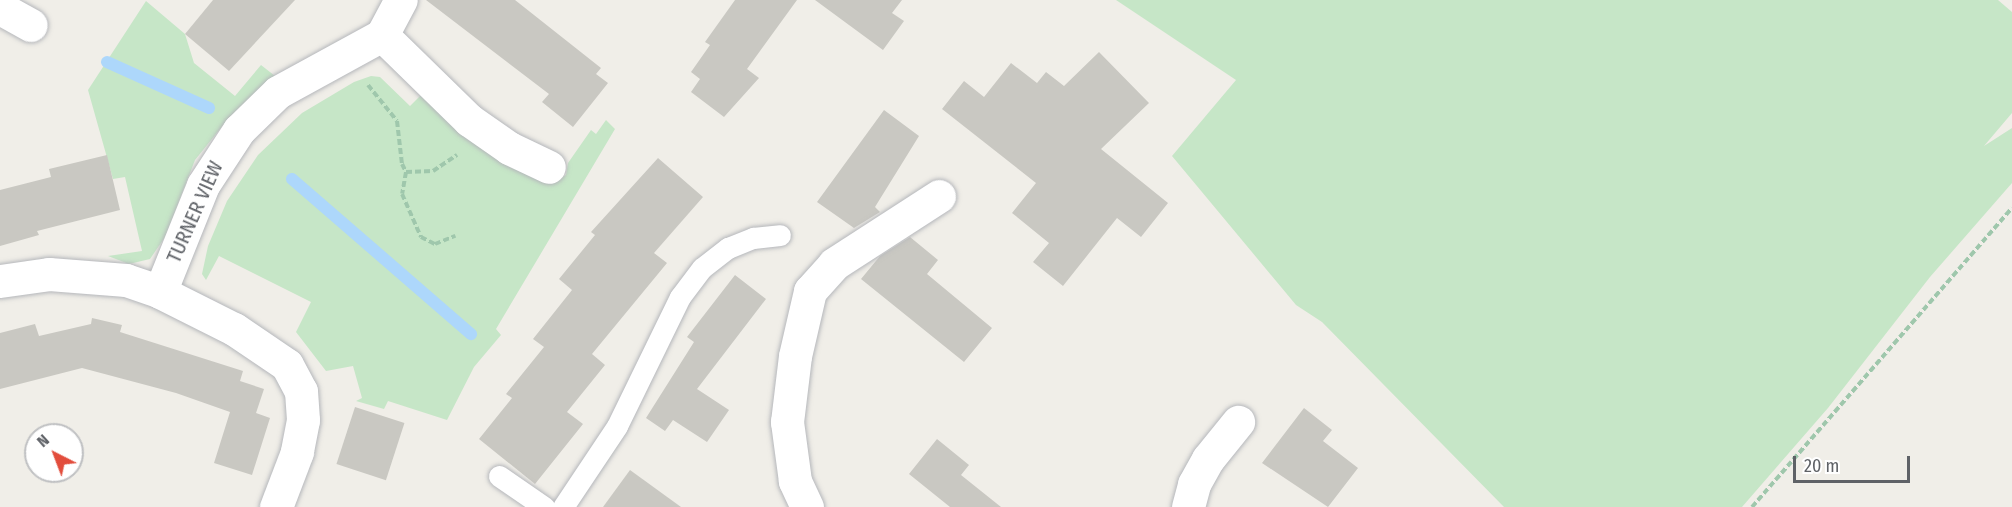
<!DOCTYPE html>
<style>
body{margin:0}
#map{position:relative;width:2012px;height:507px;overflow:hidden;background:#f0eee8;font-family:"Fira Sans Condensed",sans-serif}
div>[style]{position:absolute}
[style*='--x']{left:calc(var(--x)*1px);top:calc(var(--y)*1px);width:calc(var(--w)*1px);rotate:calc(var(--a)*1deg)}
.green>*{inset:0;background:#c6e6c7}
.stream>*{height:12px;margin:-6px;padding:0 6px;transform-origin:6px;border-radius:6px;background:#add7fb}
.building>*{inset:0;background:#c9c8c2;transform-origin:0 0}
.path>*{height:4px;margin-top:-2px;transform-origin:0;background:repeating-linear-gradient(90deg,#9fc7ac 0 6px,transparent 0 9px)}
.roads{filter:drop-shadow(0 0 2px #b5b7bb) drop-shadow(0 0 2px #b5b7bb)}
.service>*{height:21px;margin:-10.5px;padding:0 10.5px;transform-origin:10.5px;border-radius:10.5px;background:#fff}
.minor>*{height:33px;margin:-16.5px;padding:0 16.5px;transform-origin:16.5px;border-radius:16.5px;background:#fff}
span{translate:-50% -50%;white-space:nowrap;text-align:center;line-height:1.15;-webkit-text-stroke:6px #fff;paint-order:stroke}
.street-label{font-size:20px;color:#5f6267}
.north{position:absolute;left:24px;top:423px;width:60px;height:60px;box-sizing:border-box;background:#fff;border:2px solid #bfc0c2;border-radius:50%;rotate:318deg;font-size:16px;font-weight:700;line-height:24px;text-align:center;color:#5f6267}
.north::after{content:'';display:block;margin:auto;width:21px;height:27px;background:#e24d3c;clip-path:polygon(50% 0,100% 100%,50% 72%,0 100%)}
.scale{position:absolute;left:1793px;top:456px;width:117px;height:27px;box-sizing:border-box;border:3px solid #5f6267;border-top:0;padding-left:8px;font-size:18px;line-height:21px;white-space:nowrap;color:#5f6267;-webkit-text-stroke:4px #fff;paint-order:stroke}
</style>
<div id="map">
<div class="green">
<div style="clip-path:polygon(1116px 0,1998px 0,2012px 12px,2012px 113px,1984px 146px,2012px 128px,2012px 183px,1930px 277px,1828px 408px,1742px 507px,1504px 507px,1322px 322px,1296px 305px,1172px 156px,1236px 80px)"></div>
<div style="clip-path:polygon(146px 1px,185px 34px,194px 63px,235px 96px,261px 65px,275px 76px,228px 119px,195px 160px,165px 237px,150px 259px,129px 264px,108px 256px,142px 251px,125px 177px,113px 179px,88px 90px)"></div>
<div style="clip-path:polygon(371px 76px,380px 77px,410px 106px,425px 91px,553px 183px,566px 175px,568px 163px,591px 130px,596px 134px,606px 120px,615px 129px,496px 329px,501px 335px,474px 367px,447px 420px,388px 401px,384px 409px,356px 401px,362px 398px,353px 366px,326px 371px,296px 332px,311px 302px,219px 256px,206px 280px,202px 274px,208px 246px,227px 201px,258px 155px,302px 113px,354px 82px)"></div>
</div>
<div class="stream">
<div style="--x:107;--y:62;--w:112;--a:24.3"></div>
<div style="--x:292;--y:179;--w:237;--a:40.9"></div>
</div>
<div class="building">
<div style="clip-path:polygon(213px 0,295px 0,229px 71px,185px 34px)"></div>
<div style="clip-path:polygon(426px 0,515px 0,601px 68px,596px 74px,608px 83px,573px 127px,542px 102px,549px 94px)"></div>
<div style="clip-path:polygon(735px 0,797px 0,747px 69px,759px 78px,724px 117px,691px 92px,700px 79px,691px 72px,710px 45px,705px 42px)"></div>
<div style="clip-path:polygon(815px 0,902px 0,892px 13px,904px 21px,883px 50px)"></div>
<div style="clip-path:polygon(1099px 52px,1149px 103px,1101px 149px,1168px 203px,1141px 237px,1117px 218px,1063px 286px,1033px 262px,1049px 243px,1012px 213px,1036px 183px,942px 109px,964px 81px,984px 97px,1011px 63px,1037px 83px,1046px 72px,1064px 86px)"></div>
<div style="clip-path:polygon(884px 110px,919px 136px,875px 207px,880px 212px,854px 228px,817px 202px)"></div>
<div style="clip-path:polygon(107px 155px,120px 210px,37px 231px,39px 235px,0 246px,0 190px,51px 177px,49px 169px)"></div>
<div style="clip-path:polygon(658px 158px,703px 197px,654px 253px,667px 263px,592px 354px,605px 365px,567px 412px,583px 424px,535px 484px,479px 439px,512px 398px,506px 394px,544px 347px,533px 339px,572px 290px,559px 279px,595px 235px,591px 232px)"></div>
<div style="clip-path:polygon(910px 237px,938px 260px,927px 274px,992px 328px,964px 362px,861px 279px,880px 256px)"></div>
<div style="clip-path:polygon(735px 275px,766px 299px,697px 389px,729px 410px,707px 442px,673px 420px,665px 431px,646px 418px,694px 342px,687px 337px)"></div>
<div style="clip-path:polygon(92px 318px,122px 325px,120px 332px,243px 371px,240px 381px,264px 389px,256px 413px,270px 418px,252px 475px,214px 463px,230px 412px,176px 393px,82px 368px,0 389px,0 333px,35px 324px,39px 336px,91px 324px)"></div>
<div style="left:355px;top:407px;width:52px;height:60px;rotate:18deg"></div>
<div style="clip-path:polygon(1304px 408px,1332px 430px,1323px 441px,1358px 468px,1328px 507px,1262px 463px)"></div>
<div style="clip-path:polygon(937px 439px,969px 465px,961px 475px,1001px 507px,950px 507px,909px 474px)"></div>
<div style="clip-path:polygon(630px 470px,681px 507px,603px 507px)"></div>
</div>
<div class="path">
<div style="--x:368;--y:85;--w:46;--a:51.1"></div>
<div style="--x:397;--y:121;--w:43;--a:83.4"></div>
<div style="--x:402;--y:164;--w:9;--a:63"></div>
<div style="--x:406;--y:172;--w:27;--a:-2"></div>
<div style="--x:433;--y:171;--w:29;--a:-34"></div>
<div style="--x:406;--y:172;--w:22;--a:100"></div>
<div style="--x:402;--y:194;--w:47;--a:66.2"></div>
<div style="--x:421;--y:237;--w:16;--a:27"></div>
<div style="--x:435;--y:244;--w:22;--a:-22"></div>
<div style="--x:1752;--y:507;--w:396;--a:-49"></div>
</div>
<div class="roads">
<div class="service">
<div style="--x:499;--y:476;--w:55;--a:34.6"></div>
<div style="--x:563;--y:507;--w:97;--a:-56.3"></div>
<div style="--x:617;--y:426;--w:144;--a:-64"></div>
<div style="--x:680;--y:297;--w:36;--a:-53"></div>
<div style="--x:702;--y:268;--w:33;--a:-38"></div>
<div style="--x:728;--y:248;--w:27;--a:-22"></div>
<div style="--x:753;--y:238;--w:27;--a:-6"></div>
</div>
<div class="minor">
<div style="--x:0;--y:8;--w:35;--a:29"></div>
<div style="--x:382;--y:35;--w:122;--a:44.3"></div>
<div style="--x:469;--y:120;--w:49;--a:35"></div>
<div style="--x:509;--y:148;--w:44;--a:25.4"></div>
<div style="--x:0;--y:281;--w:49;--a:-8.1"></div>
<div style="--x:49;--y:274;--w:77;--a:4.5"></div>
<div style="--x:126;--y:280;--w:36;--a:19"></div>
<div style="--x:160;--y:292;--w:83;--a:26.6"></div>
<div style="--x:234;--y:329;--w:64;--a:34.2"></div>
<div style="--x:287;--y:365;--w:30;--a:62"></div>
<div style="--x:301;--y:391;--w:29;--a:86"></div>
<div style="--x:303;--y:420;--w:33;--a:101"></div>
<div style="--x:297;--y:452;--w:59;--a:110.9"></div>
<div style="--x:160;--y:292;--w:115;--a:-68.1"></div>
<div style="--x:203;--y:185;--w:66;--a:-56.8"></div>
<div style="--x:239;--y:130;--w:54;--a:-44.3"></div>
<div style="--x:278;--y:92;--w:119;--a:-28.7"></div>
<div style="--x:382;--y:35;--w:40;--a:-62"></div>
<div style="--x:807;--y:507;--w:29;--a:-115"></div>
<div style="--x:795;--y:481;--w:60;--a:-97.7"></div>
<div style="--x:787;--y:422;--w:66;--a:-83.1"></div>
<div style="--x:795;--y:356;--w:67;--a:-77"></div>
<div style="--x:810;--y:291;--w:36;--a:-48"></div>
<div style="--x:834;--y:264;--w:125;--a:-32.9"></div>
<div style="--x:1188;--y:507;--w:24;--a:-75"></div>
<div style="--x:1194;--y:484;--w:29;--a:-61"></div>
<div style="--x:1208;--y:459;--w:48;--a:-51"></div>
</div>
</div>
<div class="street-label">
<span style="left:195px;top:212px;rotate:-66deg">TURNER VIEW</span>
</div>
<div class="north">N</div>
<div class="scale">20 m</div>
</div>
